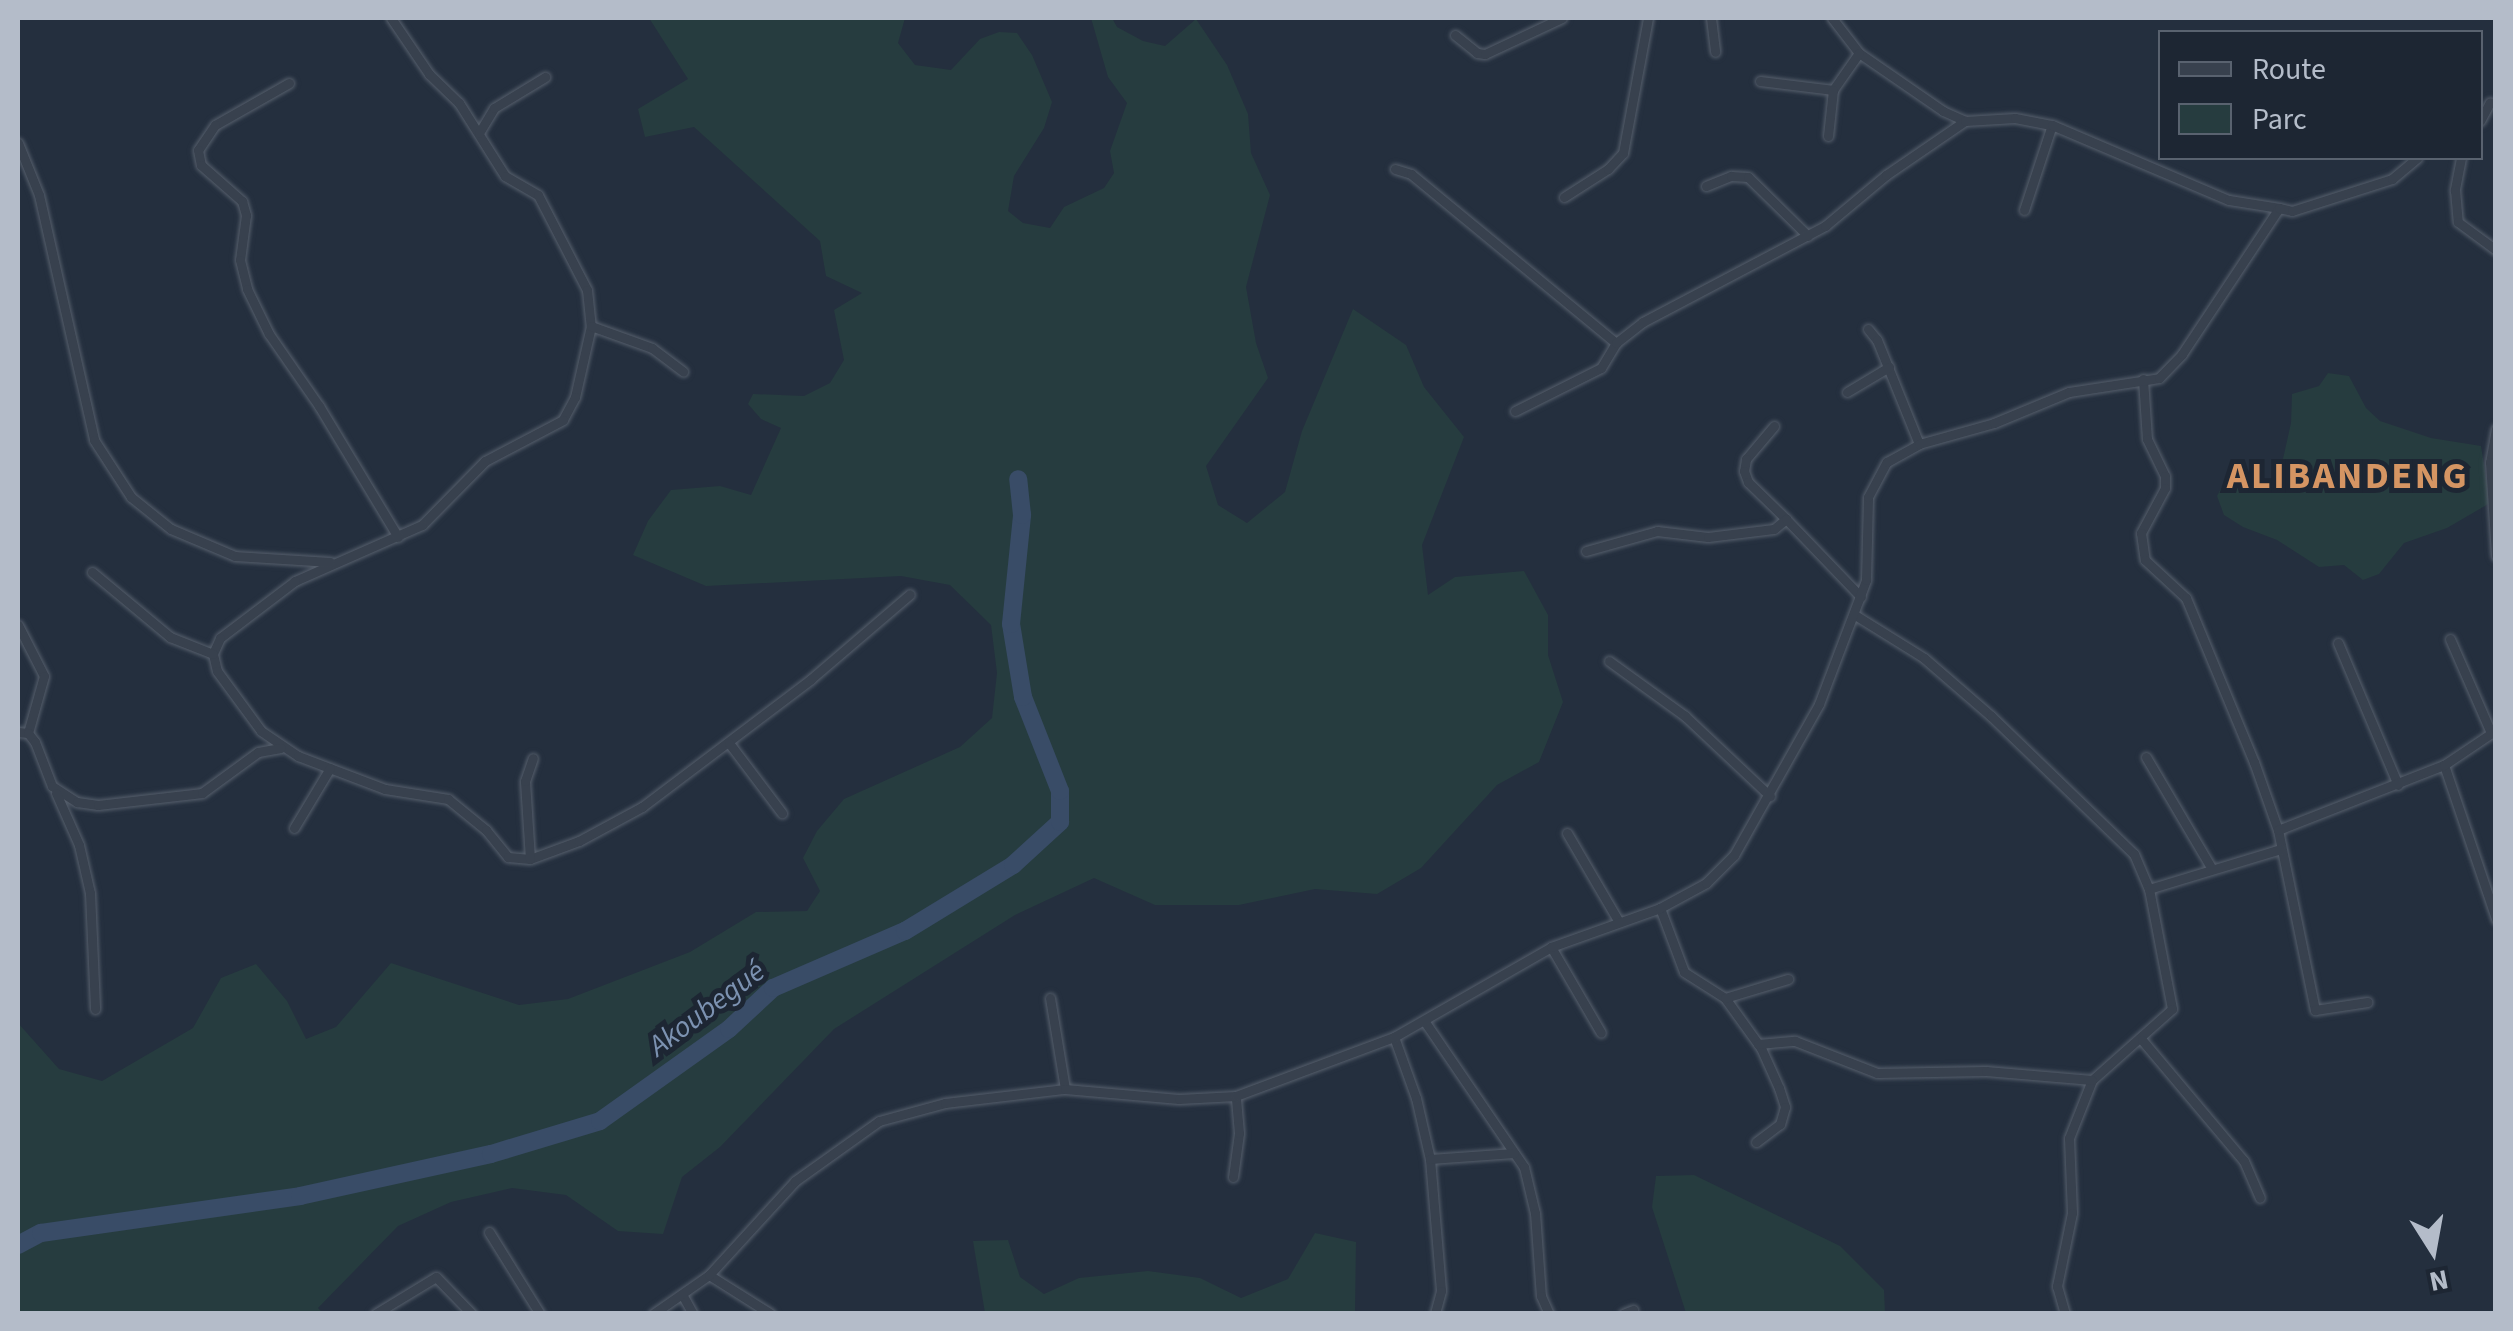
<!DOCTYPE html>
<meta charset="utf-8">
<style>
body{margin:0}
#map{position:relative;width:2513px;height:1331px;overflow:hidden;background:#242f3e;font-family:"Source Sans 3",sans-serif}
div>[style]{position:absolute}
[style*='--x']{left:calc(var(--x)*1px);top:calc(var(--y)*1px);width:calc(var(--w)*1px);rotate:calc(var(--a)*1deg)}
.green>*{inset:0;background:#263c3f}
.river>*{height:18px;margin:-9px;padding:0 9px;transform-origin:9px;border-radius:9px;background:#394c67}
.roads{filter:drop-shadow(0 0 2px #565f6c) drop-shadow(0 0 2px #565f6c)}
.minor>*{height:9px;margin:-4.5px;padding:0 4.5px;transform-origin:4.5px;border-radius:4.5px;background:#38414e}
span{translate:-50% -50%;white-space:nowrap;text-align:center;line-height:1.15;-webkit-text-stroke:10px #1d2633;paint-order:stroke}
.water-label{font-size:30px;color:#7c92b1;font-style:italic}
.district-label{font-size:38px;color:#d59563;font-weight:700;letter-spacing:2.5px}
.frame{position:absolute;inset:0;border:20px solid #b4bcc9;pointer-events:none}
.legend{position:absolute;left:2158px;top:30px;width:325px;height:130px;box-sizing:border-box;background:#1d2633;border:2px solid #59626f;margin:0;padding:12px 18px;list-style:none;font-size:30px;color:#b4bcc9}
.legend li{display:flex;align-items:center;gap:20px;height:50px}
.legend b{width:50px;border:2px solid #59626f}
.north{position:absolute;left:2383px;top:1201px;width:100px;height:100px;-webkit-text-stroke:8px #1d2633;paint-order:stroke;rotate:169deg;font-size:28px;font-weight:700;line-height:40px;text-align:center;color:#b4bcc9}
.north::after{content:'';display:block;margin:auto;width:35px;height:45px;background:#b4bcc9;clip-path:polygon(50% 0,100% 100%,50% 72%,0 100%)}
</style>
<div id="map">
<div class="green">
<div style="clip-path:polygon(649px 18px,905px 18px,898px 43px,915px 65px,951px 70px,980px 39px,999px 32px,1017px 33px,1032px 55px,1052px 102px,1044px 128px,1014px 176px,1008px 211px,1023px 223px,1050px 228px,1064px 207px,1104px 188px,1114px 173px,1110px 151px,1127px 103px,1108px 77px,1091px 18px,1112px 18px,1117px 27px,1143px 41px,1165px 46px,1196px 19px,1227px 65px,1248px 114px,1251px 153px,1270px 195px,1246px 287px,1256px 343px,1268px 378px,1206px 466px,1218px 505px,1247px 523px,1285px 492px,1302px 431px,1353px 309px,1406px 345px,1424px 387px,1464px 437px,1422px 545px,1428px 595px,1455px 577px,1524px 571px,1548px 615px,1548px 655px,1563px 702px,1539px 762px,1497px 785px,1421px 868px,1377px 894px,1315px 889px,1239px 905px,1155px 905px,1094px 878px,1015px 915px,834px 1029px,720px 1147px,682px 1177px,663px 1234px,618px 1231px,566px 1195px,512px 1188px,451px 1202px,398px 1226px,318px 1308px,323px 1313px,18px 1313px,18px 1023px,59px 1069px,102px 1081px,193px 1028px,221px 978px,256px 964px,287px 1001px,306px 1039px,336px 1027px,391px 963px,519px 1005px,568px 999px,690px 952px,756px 912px,807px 911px,820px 891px,803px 858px,817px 831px,844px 799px,960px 747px,992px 718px,997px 673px,991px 625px,950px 585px,901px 576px,706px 586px,633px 555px,648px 521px,671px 490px,720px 486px,751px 495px,781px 428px,761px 419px,748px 404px,753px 394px,804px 396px,830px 383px,844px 360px,834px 310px,862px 293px,826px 276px,820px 241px,694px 127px,645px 137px,638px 109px,688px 79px)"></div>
<div style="clip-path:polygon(2328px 373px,2349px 376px,2366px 408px,2380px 421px,2431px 438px,2481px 446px,2490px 503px,2447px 528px,2404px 543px,2379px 574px,2363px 580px,2344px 565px,2319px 567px,2277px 540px,2243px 527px,2224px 515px,2217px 496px,2228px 475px,2278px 481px,2291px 423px,2292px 394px,2319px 386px)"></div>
<div style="clip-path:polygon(1694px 1175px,1840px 1246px,1884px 1290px,1885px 1313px,1686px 1313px,1652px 1207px,1656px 1176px)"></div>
<div style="clip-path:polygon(1315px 1233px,1356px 1242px,1355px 1313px,985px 1313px,973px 1241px,1008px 1240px,1020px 1277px,1044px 1294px,1079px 1278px,1148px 1271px,1200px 1278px,1241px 1298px,1288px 1279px)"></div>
</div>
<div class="river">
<div style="--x:18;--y:1245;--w:26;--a:-28"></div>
<div style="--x:41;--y:1233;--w:262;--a:-8.1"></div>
<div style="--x:300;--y:1196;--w:196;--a:-12.4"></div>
<div style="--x:491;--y:1154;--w:114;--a:-16.8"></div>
<div style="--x:600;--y:1121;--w:158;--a:-35.5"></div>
<div style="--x:729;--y:1029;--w:60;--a:-43"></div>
<div style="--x:773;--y:988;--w:144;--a:-23.4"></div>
<div style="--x:905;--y:931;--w:127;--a:-31.4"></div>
<div style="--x:1013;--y:865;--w:64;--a:-42.5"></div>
<div style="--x:1060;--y:822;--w:31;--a:-90"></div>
<div style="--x:1060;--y:791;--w:101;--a:-111.5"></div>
<div style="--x:1023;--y:697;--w:74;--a:-99.3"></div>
<div style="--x:1011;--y:624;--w:110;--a:-84.2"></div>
<div style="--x:1022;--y:515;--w:36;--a:-96"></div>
</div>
<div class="roads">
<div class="minor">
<div style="--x:391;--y:18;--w:68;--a:55.8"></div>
<div style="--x:429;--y:74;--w:42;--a:44"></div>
<div style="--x:459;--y:103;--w:86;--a:57.8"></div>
<div style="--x:505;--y:176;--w:38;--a:30"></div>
<div style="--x:538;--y:195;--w:107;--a:62.7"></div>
<div style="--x:587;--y:290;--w:36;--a:84"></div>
<div style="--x:591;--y:326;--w:73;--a:102.7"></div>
<div style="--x:575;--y:397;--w:26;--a:118"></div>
<div style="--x:563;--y:420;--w:88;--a:152.3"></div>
<div style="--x:485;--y:461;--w:90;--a:134.5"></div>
<div style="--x:422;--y:525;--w:139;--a:156.2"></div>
<div style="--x:295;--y:581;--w:94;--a:142.8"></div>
<div style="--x:220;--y:638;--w:17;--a:114"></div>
<div style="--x:213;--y:654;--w:17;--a:77"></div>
<div style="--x:217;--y:671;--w:74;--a:53.7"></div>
<div style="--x:261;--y:731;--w:45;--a:34"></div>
<div style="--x:298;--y:756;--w:93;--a:20.8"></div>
<div style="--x:385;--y:789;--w:64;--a:9"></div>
<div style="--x:448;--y:799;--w:49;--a:39.2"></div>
<div style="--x:486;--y:830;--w:35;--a:51"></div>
<div style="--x:508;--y:857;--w:22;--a:5"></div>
<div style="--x:530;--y:859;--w:52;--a:-20.2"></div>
<div style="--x:579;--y:841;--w:72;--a:-28.4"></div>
<div style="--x:642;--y:807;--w:212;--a:-37.1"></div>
<div style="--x:811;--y:679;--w:130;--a:-40.6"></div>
<div style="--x:1711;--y:18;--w:34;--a:83"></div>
<div style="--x:1832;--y:18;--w:44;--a:52.4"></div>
<div style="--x:1859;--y:53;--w:102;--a:34.6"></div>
<div style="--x:1943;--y:111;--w:24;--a:24"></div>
<div style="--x:1455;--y:35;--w:28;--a:39"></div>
<div style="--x:1477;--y:53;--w:8;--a:7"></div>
<div style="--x:1485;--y:54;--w:85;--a:-25.1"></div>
<div style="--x:1760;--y:81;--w:74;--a:7"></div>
<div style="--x:1833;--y:90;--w:45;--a:-54.9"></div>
<div style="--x:289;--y:83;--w:85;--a:150.4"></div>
<div style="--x:215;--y:125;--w:30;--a:124"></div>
<div style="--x:198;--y:150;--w:15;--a:79"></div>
<div style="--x:201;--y:165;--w:55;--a:41.3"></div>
<div style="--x:242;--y:201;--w:15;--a:74"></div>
<div style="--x:246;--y:215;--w:45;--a:97.6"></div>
<div style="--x:240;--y:260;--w:30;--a:76"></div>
<div style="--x:247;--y:289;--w:50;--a:63.9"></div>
<div style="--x:269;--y:334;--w:88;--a:55.2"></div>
<div style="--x:319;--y:406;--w:153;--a:58.9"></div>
<div style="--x:2480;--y:121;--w:21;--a:-62"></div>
<div style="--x:479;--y:133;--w:29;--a:-59"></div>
<div style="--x:494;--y:108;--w:60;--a:-31.3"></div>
<div style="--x:1828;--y:136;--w:46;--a:-83.8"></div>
<div style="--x:18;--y:143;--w:56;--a:68"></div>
<div style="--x:39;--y:195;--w:251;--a:77.3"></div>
<div style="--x:94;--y:440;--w:68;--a:57"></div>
<div style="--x:131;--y:497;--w:51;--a:38.7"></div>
<div style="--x:171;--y:529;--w:69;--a:22.9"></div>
<div style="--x:235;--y:556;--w:95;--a:3.6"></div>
<div style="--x:2461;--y:158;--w:33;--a:101"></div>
<div style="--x:2455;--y:190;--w:32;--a:85"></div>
<div style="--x:2458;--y:222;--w:47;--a:36.4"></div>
<div style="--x:1395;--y:169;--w:17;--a:17"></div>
<div style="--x:1411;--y:174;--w:266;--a:39.5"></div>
<div style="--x:1706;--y:186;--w:27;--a:-22"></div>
<div style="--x:1731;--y:176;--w:17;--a:3"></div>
<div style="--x:1748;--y:177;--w:84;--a:44.5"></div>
<div style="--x:1564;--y:197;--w:52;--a:-32.5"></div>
<div style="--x:1608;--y:169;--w:22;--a:-47"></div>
<div style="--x:1623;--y:153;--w:137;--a:-79.5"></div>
<div style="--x:2024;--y:210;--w:89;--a:-71.8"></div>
<div style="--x:591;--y:326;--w:65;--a:19.8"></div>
<div style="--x:652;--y:348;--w:39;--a:37"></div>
<div style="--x:1868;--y:329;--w:14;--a:51"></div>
<div style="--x:1877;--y:340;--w:112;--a:68"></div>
<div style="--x:2143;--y:379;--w:60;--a:86.2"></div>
<div style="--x:2147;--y:439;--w:41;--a:64.1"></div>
<div style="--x:2165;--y:476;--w:12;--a:90"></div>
<div style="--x:2165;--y:488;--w:51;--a:118.1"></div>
<div style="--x:2141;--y:533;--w:27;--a:82"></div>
<div style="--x:2145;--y:560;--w:56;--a:42.8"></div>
<div style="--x:2186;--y:598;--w:178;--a:67.5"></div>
<div style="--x:2254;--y:762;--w:72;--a:70.6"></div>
<div style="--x:2278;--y:830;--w:184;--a:78.4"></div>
<div style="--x:2315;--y:1010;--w:53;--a:-8.7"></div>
<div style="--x:1847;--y:392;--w:49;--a:-30.8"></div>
<div style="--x:1515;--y:411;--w:96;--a:-26.6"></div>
<div style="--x:1601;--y:368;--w:29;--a:-59"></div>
<div style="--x:1616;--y:343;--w:34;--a:-38"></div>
<div style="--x:1643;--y:322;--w:206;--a:-27.8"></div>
<div style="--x:1825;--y:226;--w:80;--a:-39.9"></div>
<div style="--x:1886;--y:175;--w:96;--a:-34.4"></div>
<div style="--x:1965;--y:121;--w:50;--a:-3.4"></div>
<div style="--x:2015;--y:118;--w:38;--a:11"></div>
<div style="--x:2052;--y:125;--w:192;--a:23"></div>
<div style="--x:2229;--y:200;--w:51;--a:9.1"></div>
<div style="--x:1774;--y:426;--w:43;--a:130.3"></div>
<div style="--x:1746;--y:459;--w:12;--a:99"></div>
<div style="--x:1744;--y:471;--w:12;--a:70"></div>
<div style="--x:1748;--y:482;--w:53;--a:44.2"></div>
<div style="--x:2496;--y:429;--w:34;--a:100"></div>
<div style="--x:2490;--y:462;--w:94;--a:86.3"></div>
<div style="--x:1586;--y:551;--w:74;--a:-15.7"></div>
<div style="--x:1657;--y:531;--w:51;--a:6.7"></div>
<div style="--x:1708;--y:537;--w:66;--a:-6.9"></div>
<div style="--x:1774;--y:529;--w:16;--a:-40"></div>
<div style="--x:1786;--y:519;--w:108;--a:46.1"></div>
<div style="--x:92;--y:572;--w:102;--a:39.8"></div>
<div style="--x:170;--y:637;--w:46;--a:21.6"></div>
<div style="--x:1855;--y:615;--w:81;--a:31.9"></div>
<div style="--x:1924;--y:658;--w:89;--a:40.9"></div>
<div style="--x:1991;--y:716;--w:199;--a:44"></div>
<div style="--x:2134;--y:854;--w:38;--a:67"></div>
<div style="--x:2149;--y:889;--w:122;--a:79.1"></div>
<div style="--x:2172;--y:1009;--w:107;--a:138.4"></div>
<div style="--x:2092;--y:1080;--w:62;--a:111.6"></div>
<div style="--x:2069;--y:1138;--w:75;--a:87.7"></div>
<div style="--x:2072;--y:1213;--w:75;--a:101.6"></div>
<div style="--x:2057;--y:1286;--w:29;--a:74"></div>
<div style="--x:18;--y:625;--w:57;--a:63"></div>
<div style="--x:44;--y:676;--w:59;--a:105.7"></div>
<div style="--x:2450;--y:639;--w:103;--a:66.4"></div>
<div style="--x:2338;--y:643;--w:154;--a:67.1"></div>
<div style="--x:1609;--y:661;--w:94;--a:35.9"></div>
<div style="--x:1685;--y:716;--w:117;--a:43.3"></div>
<div style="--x:18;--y:732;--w:10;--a:6"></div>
<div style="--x:28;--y:733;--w:11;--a:52"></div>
<div style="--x:35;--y:742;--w:47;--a:68.9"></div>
<div style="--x:52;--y:786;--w:30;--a:33"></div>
<div style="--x:77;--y:802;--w:21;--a:8"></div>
<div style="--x:98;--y:805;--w:105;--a:-6.6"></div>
<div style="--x:202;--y:793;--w:69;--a:-36.2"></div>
<div style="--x:258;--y:752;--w:23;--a:-10"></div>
<div style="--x:729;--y:743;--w:88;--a:52.9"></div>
<div style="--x:2146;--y:757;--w:130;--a:59.5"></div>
<div style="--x:2444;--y:765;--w:163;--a:71.3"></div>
<div style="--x:56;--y:793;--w:57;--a:66.1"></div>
<div style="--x:79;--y:845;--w:49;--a:77.1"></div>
<div style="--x:90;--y:893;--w:116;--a:87.5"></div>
<div style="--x:294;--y:828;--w:70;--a:-59"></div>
<div style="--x:2278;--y:830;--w:178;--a:-21.4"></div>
<div style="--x:2444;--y:765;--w:63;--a:-33.9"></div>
<div style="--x:1567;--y:833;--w:103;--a:59.7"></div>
<div style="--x:530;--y:859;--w:78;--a:-93.7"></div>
<div style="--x:525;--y:781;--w:24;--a:-71"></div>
<div style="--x:2149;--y:889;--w:138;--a:-16.9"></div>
<div style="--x:1660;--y:908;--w:68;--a:69.4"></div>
<div style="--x:1684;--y:972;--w:49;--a:32.4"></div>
<div style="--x:1725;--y:998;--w:62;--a:54.2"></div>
<div style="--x:1761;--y:1048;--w:44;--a:65.8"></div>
<div style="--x:1779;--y:1088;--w:20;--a:72"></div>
<div style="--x:1785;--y:1107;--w:18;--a:106"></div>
<div style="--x:1780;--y:1124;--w:30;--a:143"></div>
<div style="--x:1551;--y:947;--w:99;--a:59.8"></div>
<div style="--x:1050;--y:998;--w:92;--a:80.6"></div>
<div style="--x:1725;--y:998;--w:66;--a:-16.8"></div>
<div style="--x:1425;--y:1022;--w:176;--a:55.7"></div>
<div style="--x:1524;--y:1167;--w:47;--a:76.6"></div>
<div style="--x:1535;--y:1213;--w:83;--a:85.9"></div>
<div style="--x:1541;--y:1296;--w:20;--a:66"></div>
<div style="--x:1394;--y:1037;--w:65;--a:70.2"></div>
<div style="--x:1416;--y:1098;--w:63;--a:77.1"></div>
<div style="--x:1430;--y:1159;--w:132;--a:85.2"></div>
<div style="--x:1441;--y:1291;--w:24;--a:105"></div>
<div style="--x:2142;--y:1040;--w:158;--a:49.9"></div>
<div style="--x:2244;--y:1161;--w:40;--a:66.6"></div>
<div style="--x:1758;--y:1044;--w:37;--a:-5"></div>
<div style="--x:1795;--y:1041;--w:88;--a:21.3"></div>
<div style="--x:1877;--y:1073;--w:109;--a:-1.1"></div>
<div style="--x:1986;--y:1071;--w:106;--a:4.9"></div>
<div style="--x:1430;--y:1159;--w:84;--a:-4.1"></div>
<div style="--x:1233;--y:1177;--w:44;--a:-82.2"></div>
<div style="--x:1239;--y:1133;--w:37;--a:-95"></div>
<div style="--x:489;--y:1232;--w:97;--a:58.1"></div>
<div style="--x:709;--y:1275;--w:73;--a:32.2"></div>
<div style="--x:683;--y:1296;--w:21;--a:61"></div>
<div style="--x:375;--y:1314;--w:71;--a:-31.2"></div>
<div style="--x:436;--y:1277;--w:52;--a:45.8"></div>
<div style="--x:653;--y:1314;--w:68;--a:-34.9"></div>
<div style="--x:709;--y:1275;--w:127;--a:-47.5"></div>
<div style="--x:795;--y:1181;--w:103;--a:-35.5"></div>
<div style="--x:879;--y:1121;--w:68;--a:-15.3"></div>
<div style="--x:945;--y:1103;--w:121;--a:-6.7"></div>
<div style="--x:1065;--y:1089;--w:114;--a:5"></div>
<div style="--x:1179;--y:1099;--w:57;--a:-3"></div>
<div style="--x:1236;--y:1096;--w:169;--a:-20.5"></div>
<div style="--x:1394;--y:1037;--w:181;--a:-29.8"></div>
<div style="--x:1551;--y:947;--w:116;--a:-19.7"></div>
<div style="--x:1660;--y:908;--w:52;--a:-28.5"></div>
<div style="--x:1706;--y:883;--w:40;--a:-45"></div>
<div style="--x:1734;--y:855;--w:173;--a:-60.6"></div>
<div style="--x:1819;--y:704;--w:133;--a:-69.2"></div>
<div style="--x:1866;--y:580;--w:83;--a:-88.6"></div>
<div style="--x:1868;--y:497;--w:40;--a:-62"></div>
<div style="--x:1887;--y:462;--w:37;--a:-29"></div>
<div style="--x:1919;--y:444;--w:78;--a:-15.6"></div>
<div style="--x:1994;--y:423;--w:81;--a:-22.5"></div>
<div style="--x:2069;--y:392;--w:91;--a:-8.8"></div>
<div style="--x:2159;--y:378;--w:33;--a:-46"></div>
<div style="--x:2182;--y:354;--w:175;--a:-56.4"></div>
<div style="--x:2279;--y:208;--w:13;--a:13"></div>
<div style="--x:2292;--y:211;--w:105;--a:-17.7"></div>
<div style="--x:2392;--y:179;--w:33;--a:-40"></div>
<div style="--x:1623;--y:1314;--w:11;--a:-22"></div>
</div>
</div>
<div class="water-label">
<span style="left:707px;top:1009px;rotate:-37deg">Akoubegué</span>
</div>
<div class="district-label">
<span style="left:2348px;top:477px">ALIBANDENG</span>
</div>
<div class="frame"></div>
<ul class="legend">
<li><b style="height:12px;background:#38414e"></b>Route</li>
<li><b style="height:28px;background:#263c3f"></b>Parc</li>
</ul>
<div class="north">N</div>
</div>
